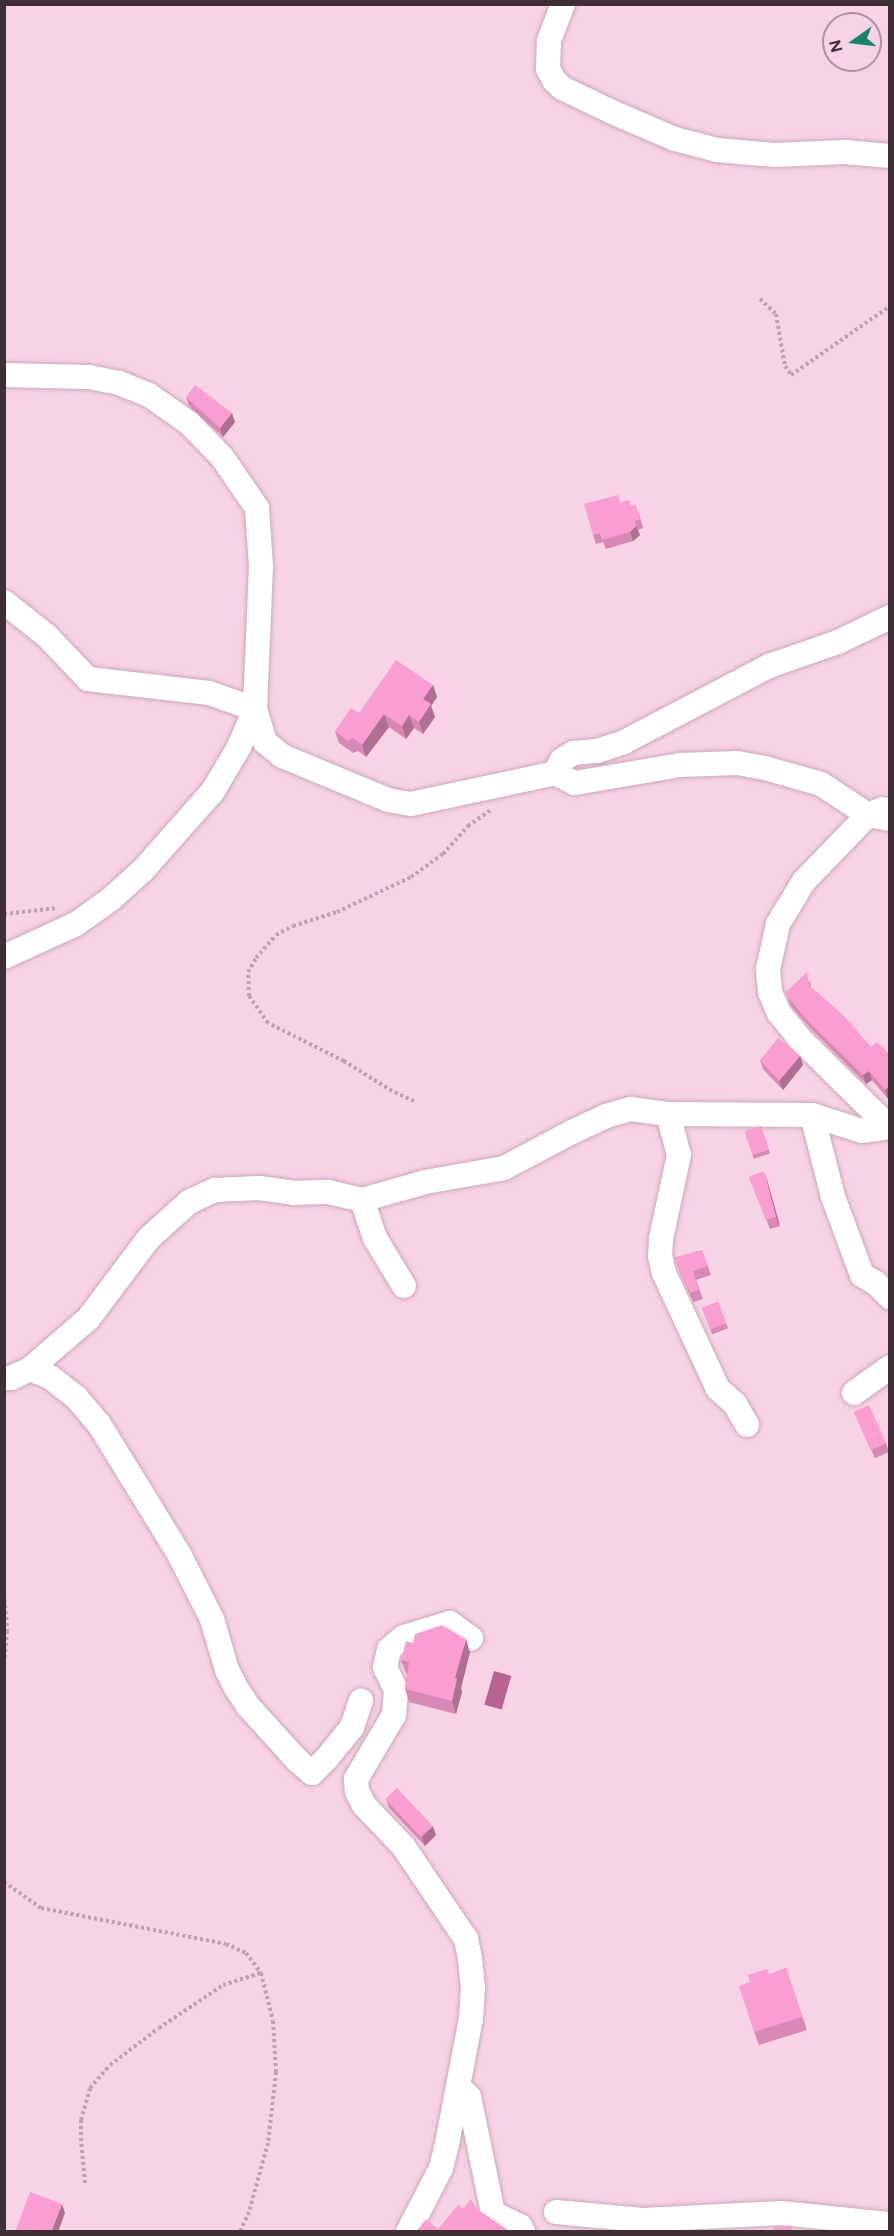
<!DOCTYPE html>
<style>
body{margin:0}
#map{position:relative;width:894px;height:2236px;overflow:hidden;background:#f8d3e6;font-family:Figtree,sans-serif}
div>[style]{position:absolute}
[style*='--x']{left:calc(var(--x)*1px);top:calc(var(--y)*1px);width:calc(var(--w)*1px);rotate:calc(var(--a)*1deg)}
.water>*{inset:0;background:#b96394;transform-origin:0 0}
.path>*{height:4px;margin-top:-2px;transform-origin:0;background:repeating-linear-gradient(90deg,#bea0af 0 3px,transparent 0 6px)}
.roads{filter:drop-shadow(0 0 2px #cca9bb) drop-shadow(0 0 2px #cca9bb)}
.minor>*{height:24px;margin:-12px;padding:0 12px;transform-origin:12px;border-radius:12px;background:#fff}
.wall>*{inset:0;background:#d788b4;transform-origin:0 0}
.shaded-wall>*{inset:0;background:#af6f92}
.building>*{inset:0;background:#fa9ed1;transform-origin:0 0}
span{translate:-50% -50%;white-space:nowrap;text-align:center;line-height:1.15;-webkit-text-stroke:5px #f8d3e6;paint-order:stroke}
.frame{position:absolute;inset:0;border:6px solid #3e2f37;pointer-events:none}
.north{position:absolute;left:822px;top:12px;width:60px;height:60px;box-sizing:border-box;background:#f8d3e6;border:2px solid #ae91a0;border-radius:50%;rotate:256deg;font-size:16px;font-weight:700;line-height:24px;text-align:center;color:#3e2f37}
.north::after{content:'';display:block;margin:auto;width:21px;height:27px;background:#158462;clip-path:polygon(50% 0,100% 100%,50% 72%,0 100%)}
</style>
<div id="map">
<div class="water">
<div style="left:494px;top:1671px;width:18px;height:35px;rotate:16deg"></div>
</div>
<div class="path">
<div style="--x:760;--y:299;--w:22;--a:43"></div>
<div style="--x:776;--y:314;--w:53;--a:80.2"></div>
<div style="--x:785;--y:366;--w:11;--a:56"></div>
<div style="--x:791;--y:375;--w:121;--a:-34.9"></div>
<div style="--x:4;--y:914;--w:53;--a:-6.5"></div>
<div style="--x:414;--y:1101;--w:24;--a:-156"></div>
<div style="--x:392;--y:1091;--w:57;--a:-148"></div>
<div style="--x:344;--y:1061;--w:85;--a:-153.4"></div>
<div style="--x:268;--y:1023;--w:33;--a:-125"></div>
<div style="--x:249;--y:996;--w:24;--a:-92"></div>
<div style="--x:248;--y:972;--w:16;--a:-60"></div>
<div style="--x:256;--y:958;--w:30;--a:-49"></div>
<div style="--x:276;--y:935;--w:19;--a:-28"></div>
<div style="--x:293;--y:926;--w:46;--a:-17.7"></div>
<div style="--x:337;--y:912;--w:82;--a:-25.3"></div>
<div style="--x:411;--y:877;--w:39;--a:-36"></div>
<div style="--x:443;--y:854;--w:38;--a:-48"></div>
<div style="--x:468;--y:826;--w:28;--a:-35"></div>
<div style="--x:4;--y:1593;--w:38;--a:85"></div>
<div style="--x:7;--y:1631;--w:32;--a:95"></div>
<div style="--x:4;--y:1882;--w:45;--a:35.1"></div>
<div style="--x:41;--y:1908;--w:188;--a:11"></div>
<div style="--x:226;--y:1944;--w:22;--a:24"></div>
<div style="--x:246;--y:1953;--w:25;--a:53"></div>
<div style="--x:85;--y:2183;--w:42;--a:-95.4"></div>
<div style="--x:81;--y:2141;--w:21;--a:-90"></div>
<div style="--x:81;--y:2120;--w:33;--a:-74"></div>
<div style="--x:90;--y:2088;--w:30;--a:-49"></div>
<div style="--x:110;--y:2065;--w:61;--a:-37.1"></div>
<div style="--x:159;--y:2028;--w:77;--a:-33.9"></div>
<div style="--x:223;--y:1985;--w:40;--a:-18"></div>
<div style="--x:261;--y:1973;--w:49;--a:76"></div>
<div style="--x:273;--y:2021;--w:51;--a:86.6"></div>
<div style="--x:276;--y:2072;--w:71;--a:96.4"></div>
<div style="--x:268;--y:2143;--w:72;--a:105.4"></div>
<div style="--x:249;--y:2212;--w:22;--a:114"></div>
</div>
<div class="roads">
<div class="minor">
<div style="--x:563;--y:4;--w:40;--a:111"></div>
<div style="--x:549;--y:41;--w:28;--a:92"></div>
<div style="--x:548;--y:69;--w:13;--a:61"></div>
<div style="--x:554;--y:80;--w:11;--a:45"></div>
<div style="--x:562;--y:88;--w:55;--a:25.6"></div>
<div style="--x:612;--y:112;--w:69;--a:23.2"></div>
<div style="--x:675;--y:139;--w:43;--a:14.7"></div>
<div style="--x:717;--y:150;--w:57;--a:5"></div>
<div style="--x:774;--y:155;--w:71;--a:-2.4"></div>
<div style="--x:845;--y:152;--w:45;--a:5.1"></div>
<div style="--x:4;--y:375;--w:85;--a:1.3"></div>
<div style="--x:89;--y:377;--w:31;--a:11"></div>
<div style="--x:119;--y:383;--w:32;--a:22"></div>
<div style="--x:149;--y:395;--w:49;--a:35"></div>
<div style="--x:189;--y:423;--w:47;--a:45.9"></div>
<div style="--x:222;--y:457;--w:62;--a:55.5"></div>
<div style="--x:257;--y:508;--w:58;--a:86.1"></div>
<div style="--x:261;--y:566;--w:143;--a:92.4"></div>
<div style="--x:255;--y:709;--w:34;--a:73"></div>
<div style="--x:265;--y:742;--w:22;--a:39"></div>
<div style="--x:282;--y:756;--w:115;--a:22.5"></div>
<div style="--x:388;--y:800;--w:23;--a:10"></div>
<div style="--x:411;--y:804;--w:147;--a:-12.1"></div>
<div style="--x:555;--y:773;--w:22;--a:27"></div>
<div style="--x:575;--y:783;--w:107;--a:-9.7"></div>
<div style="--x:680;--y:765;--w:57;--a:-2"></div>
<div style="--x:737;--y:763;--w:28;--a:10"></div>
<div style="--x:765;--y:768;--w:58;--a:15.9"></div>
<div style="--x:821;--y:784;--w:56;--a:33.4"></div>
<div style="--x:868;--y:815;--w:22;--a:10"></div>
<div style="--x:4;--y:602;--w:55;--a:38.3"></div>
<div style="--x:47;--y:636;--w:59;--a:46.4"></div>
<div style="--x:88;--y:679;--w:122;--a:6.6"></div>
<div style="--x:209;--y:693;--w:49;--a:19.2"></div>
<div style="--x:255;--y:709;--w:41;--a:112.8"></div>
<div style="--x:239;--y:747;--w:51;--a:120.6"></div>
<div style="--x:213;--y:791;--w:106;--a:131.5"></div>
<div style="--x:143;--y:870;--w:43;--a:137.8"></div>
<div style="--x:111;--y:899;--w:43;--a:144.5"></div>
<div style="--x:76;--y:924;--w:79;--a:155.4"></div>
<div style="--x:555;--y:773;--w:15;--a:-62"></div>
<div style="--x:562;--y:760;--w:13;--a:-32"></div>
<div style="--x:573;--y:753;--w:24;--a:-5"></div>
<div style="--x:597;--y:751;--w:28;--a:-18"></div>
<div style="--x:624;--y:742;--w:164;--a:-27.7"></div>
<div style="--x:769;--y:666;--w:73;--a:-19.2"></div>
<div style="--x:838;--y:642;--w:58;--a:-25.7"></div>
<div style="--x:882;--y:809;--w:15;--a:157"></div>
<div style="--x:868;--y:815;--w:92;--a:134.1"></div>
<div style="--x:804;--y:881;--w:50;--a:121.2"></div>
<div style="--x:778;--y:924;--w:46;--a:102.5"></div>
<div style="--x:768;--y:969;--w:23;--a:85"></div>
<div style="--x:770;--y:992;--w:23;--a:67"></div>
<div style="--x:779;--y:1013;--w:32;--a:51"></div>
<div style="--x:799;--y:1038;--w:127;--a:44.7"></div>
<div style="--x:668;--y:1114;--w:42;--a:75"></div>
<div style="--x:679;--y:1155;--w:86;--a:102.1"></div>
<div style="--x:661;--y:1239;--w:17;--a:93"></div>
<div style="--x:660;--y:1256;--w:17;--a:77"></div>
<div style="--x:664;--y:1273;--w:128;--a:65"></div>
<div style="--x:718;--y:1389;--w:23;--a:41"></div>
<div style="--x:735;--y:1404;--w:24;--a:60"></div>
<div style="--x:812;--y:1115;--w:85;--a:75.6"></div>
<div style="--x:833;--y:1197;--w:83;--a:69.6"></div>
<div style="--x:862;--y:1275;--w:16;--a:30"></div>
<div style="--x:876;--y:1283;--w:20;--a:45"></div>
<div style="--x:362;--y:1200;--w:40;--a:71.1"></div>
<div style="--x:375;--y:1238;--w:56;--a:58.9"></div>
<div style="--x:30;--y:1369;--w:22;--a:22"></div>
<div style="--x:50;--y:1377;--w:33;--a:38"></div>
<div style="--x:76;--y:1397;--w:35;--a:50"></div>
<div style="--x:99;--y:1424;--w:153;--a:58.4"></div>
<div style="--x:179;--y:1554;--w:73;--a:63.1"></div>
<div style="--x:212;--y:1619;--w:53;--a:73.6"></div>
<div style="--x:227;--y:1670;--w:18;--a:63"></div>
<div style="--x:235;--y:1686;--w:24;--a:57"></div>
<div style="--x:248;--y:1706;--w:73;--a:47.8"></div>
<div style="--x:297;--y:1760;--w:20;--a:41"></div>
<div style="--x:312;--y:1773;--w:21;--a:-45"></div>
<div style="--x:327;--y:1758;--w:40;--a:-51"></div>
<div style="--x:352;--y:1727;--w:28;--a:-71"></div>
<div style="--x:4;--y:1378;--w:7;--a:0"></div>
<div style="--x:11;--y:1378;--w:21;--a:-25"></div>
<div style="--x:30;--y:1369;--w:77;--a:-40.8"></div>
<div style="--x:88;--y:1319;--w:101;--a:-53"></div>
<div style="--x:149;--y:1238;--w:54;--a:-42"></div>
<div style="--x:189;--y:1202;--w:29;--a:-25"></div>
<div style="--x:215;--y:1190;--w:44;--a:-2.6"></div>
<div style="--x:259;--y:1188;--w:34;--a:8"></div>
<div style="--x:293;--y:1193;--w:35;--a:-2"></div>
<div style="--x:328;--y:1192;--w:35;--a:13"></div>
<div style="--x:362;--y:1200;--w:66;--a:-15.9"></div>
<div style="--x:425;--y:1182;--w:80;--a:-10"></div>
<div style="--x:504;--y:1168;--w:77;--a:-27.9"></div>
<div style="--x:572;--y:1132;--w:38;--a:-25"></div>
<div style="--x:606;--y:1116;--w:26;--a:-16"></div>
<div style="--x:631;--y:1109;--w:37;--a:8"></div>
<div style="--x:668;--y:1114;--w:144;--a:0.4"></div>
<div style="--x:812;--y:1115;--w:52;--a:17.7"></div>
<div style="--x:862;--y:1131;--w:28;--a:-8"></div>
<div style="--x:854;--y:1393;--w:44;--a:-35.8"></div>
<div style="--x:458;--y:2086;--w:16;--a:45"></div>
<div style="--x:469;--y:2097;--w:118;--a:78.3"></div>
<div style="--x:493;--y:2213;--w:30;--a:26"></div>
<div style="--x:520;--y:2226;--w:7;--a:63"></div>
<div style="--x:556;--y:2212;--w:87;--a:5.3"></div>
<div style="--x:643;--y:2220;--w:138;--a:-2.9"></div>
<div style="--x:781;--y:2213;--w:110;--a:5.8"></div>
<div style="--x:408;--y:2232;--w:72;--a:-62.7"></div>
<div style="--x:441;--y:2168;--w:25;--a:-76"></div>
<div style="--x:447;--y:2144;--w:128;--a:-79.2"></div>
<div style="--x:471;--y:2018;--w:30;--a:-86"></div>
<div style="--x:473;--y:1988;--w:30;--a:-96"></div>
<div style="--x:470;--y:1958;--w:19;--a:-102"></div>
<div style="--x:466;--y:1939;--w:112;--a:-124.1"></div>
<div style="--x:403;--y:1846;--w:57;--a:-133.6"></div>
<div style="--x:364;--y:1805;--w:16;--a:-117"></div>
<div style="--x:357;--y:1791;--w:12;--a:-95"></div>
<div style="--x:356;--y:1779;--w:74;--a:-59.3"></div>
<div style="--x:394;--y:1715;--w:25;--a:-85"></div>
<div style="--x:396;--y:1690;--w:25;--a:-116"></div>
<div style="--x:385;--y:1667;--w:18;--a:-77"></div>
<div style="--x:389;--y:1649;--w:19;--a:-39"></div>
<div style="--x:404;--y:1637;--w:48;--a:-16.9"></div>
<div style="--x:450;--y:1623;--w:26;--a:36"></div>
</div>
</div>
<div class="wall">
<div style="clip-path:polygon(186px 397px,235px 422px,223px 437px,189px 406px)"></div>
<div style="clip-path:polygon(621px 502px,631px 506px,639px 514px,643px 528px,638px 530px,640px 535px,633px 541px,606px 549px,603px 542px,596px 544px,593px 535px)"></div>
<div style="clip-path:polygon(433px 685px,437px 697px,431px 706px,435px 717px,423px 734px,414px 728px,406px 739px,389px 727px,366px 757px,358px 751px,353px 753px,339px 743px,335px 731px,359px 713px)"></div>
<div style="clip-path:polygon(810px 981px,811px 987px,871px 1047px,890px 1055px,890px 1098px,888px 1099px,872px 1080px,866px 1084px,810px 1028px,791px 1006px,786px 992px)"></div>
<div style="clip-path:polygon(800px 1056px,803px 1065px,783px 1090px,763px 1069px,760px 1060px)"></div>
<div style="left:761px;top:1126px;width:29px;height:17px;rotate:72deg"></div>
<div style="clip-path:polygon(749px 1177px,767px 1180px,780px 1226px,770px 1229px)"></div>
<div style="clip-path:polygon(702px 1250px,711px 1275px,696px 1280px,703px 1299px,693px 1302px,674px 1258px)"></div>
<div style="left:718px;top:1302px;width:28px;height:17px;rotate:69deg"></div>
<div style="clip-path:polygon(854px 1412px,886px 1443px,889px 1452px,875px 1458px)"></div>
<div style="clip-path:polygon(413px 1643px,470px 1652px,461px 1688px,462px 1692px,456px 1714px,409px 1702px,405px 1689px,407px 1674px,406px 1673px,401px 1660px)"></div>
<div style="clip-path:polygon(386px 1799px,436px 1835px,425px 1846px,389px 1808px)"></div>
<div style="clip-path:polygon(786px 1968px,807px 2030px,759px 2045px,754px 2032px,750px 1982px)"></div>
</div>
<div class="shaded-wall">
<div style="clip-path:polygon(232px 413px,235px 422px,223px 437px,220px 428px)"></div>
<div style="clip-path:polygon(636px 526px,640px 535px,633px 541px,630px 532px)"></div>
<div style="clip-path:polygon(433px 685px,437px 697px,431px 706px,435px 717px,423px 734px,419px 722px,423px 699px)"></div>
<div style="clip-path:polygon(384px 714px,389px 727px,366px 757px,362px 745px)"></div>
<div style="clip-path:polygon(409px 715px,414px 728px,406px 739px,402px 726px)"></div>
<div style="clip-path:polygon(800px 1056px,803px 1065px,783px 1090px,779px 1081px)"></div>
<div style="clip-path:polygon(869px 1071px,872px 1080px,866px 1084px,863px 1075px)"></div>
<div style="clip-path:polygon(890px 1085px,890px 1098px,888px 1099px,885px 1090px)"></div>
<div style="clip-path:polygon(764px 1171px,767px 1180px,780px 1226px,776px 1217px)"></div>
<div style="clip-path:polygon(466px 1639px,470px 1652px,461px 1688px,462px 1692px,456px 1714px,452px 1701px,455px 1678px)"></div>
<div style="clip-path:polygon(433px 1826px,436px 1835px,425px 1846px,422px 1837px)"></div>
<div style="clip-path:polygon(62px 2204px,65px 2213px,58px 2232px,51px 2232px)"></div>
</div>
<div class="building">
<div style="clip-path:polygon(195px 385px,232px 413px,220px 428px,186px 397px)"></div>
<div style="clip-path:polygon(618px 495px,620px 502px,629px 500px,631px 506px,636px 505px,640px 519px,635px 521px,636px 526px,630px 532px,602px 540px,600px 533px,593px 535px,584px 504px)"></div>
<div style="clip-path:polygon(396px 660px,433px 685px,423px 699px,431px 704px,419px 722px,409px 715px,402px 726px,384px 714px,362px 745px,353px 738px,348px 741px,335px 731px,351px 708px,359px 713px)"></div>
<div style="clip-path:polygon(807px 972px,809px 985px,843px 1015px,871px 1047px,877px 1042px,890px 1055px,890px 1085px,885px 1090px,869px 1071px,863px 1075px,806px 1019px,788px 997px,786px 992px)"></div>
<div style="clip-path:polygon(778px 1038px,800px 1056px,779px 1081px,760px 1060px)"></div>
<div style="left:761px;top:1126px;width:25px;height:17px;rotate:72deg"></div>
<div style="clip-path:polygon(764px 1171px,776px 1217px,766px 1220px,749px 1177px)"></div>
<div style="clip-path:polygon(702px 1250px,708px 1266px,693px 1271px,699px 1290px,690px 1293px,674px 1258px)"></div>
<div style="left:718px;top:1302px;width:23px;height:17px;rotate:70deg"></div>
<div style="left:869px;top:1405px;width:42px;height:17px;rotate:66deg"></div>
<div style="clip-path:polygon(442px 1625px,466px 1639px,455px 1678px,457px 1679px,452px 1701px,405px 1689px,409px 1662px,401px 1660px,406px 1641px,413px 1643px,415px 1634px)"></div>
<div style="left:397px;top:1788px;width:52px;height:16px;rotate:47deg"></div>
<div style="clip-path:polygon(786px 1968px,802px 2017px,754px 2032px,739px 1986px,750px 1982px,748px 1975px,767px 1969px,769px 1974px)"></div>
<div style="clip-path:polygon(30px 2192px,62px 2204px,51px 2232px,15px 2232px)"></div>
<div style="clip-path:polygon(471px 2199px,477px 2209px,511px 2232px,416px 2232px,426px 2219px,438px 2229px,458px 2205px,463px 2209px)"></div>
<div style="clip-path:polygon(791px 2225px,792px 2232px,774px 2232px,774px 2228px)"></div>
</div>
<div class="frame"></div>
<div class="north">N</div>
</div>
